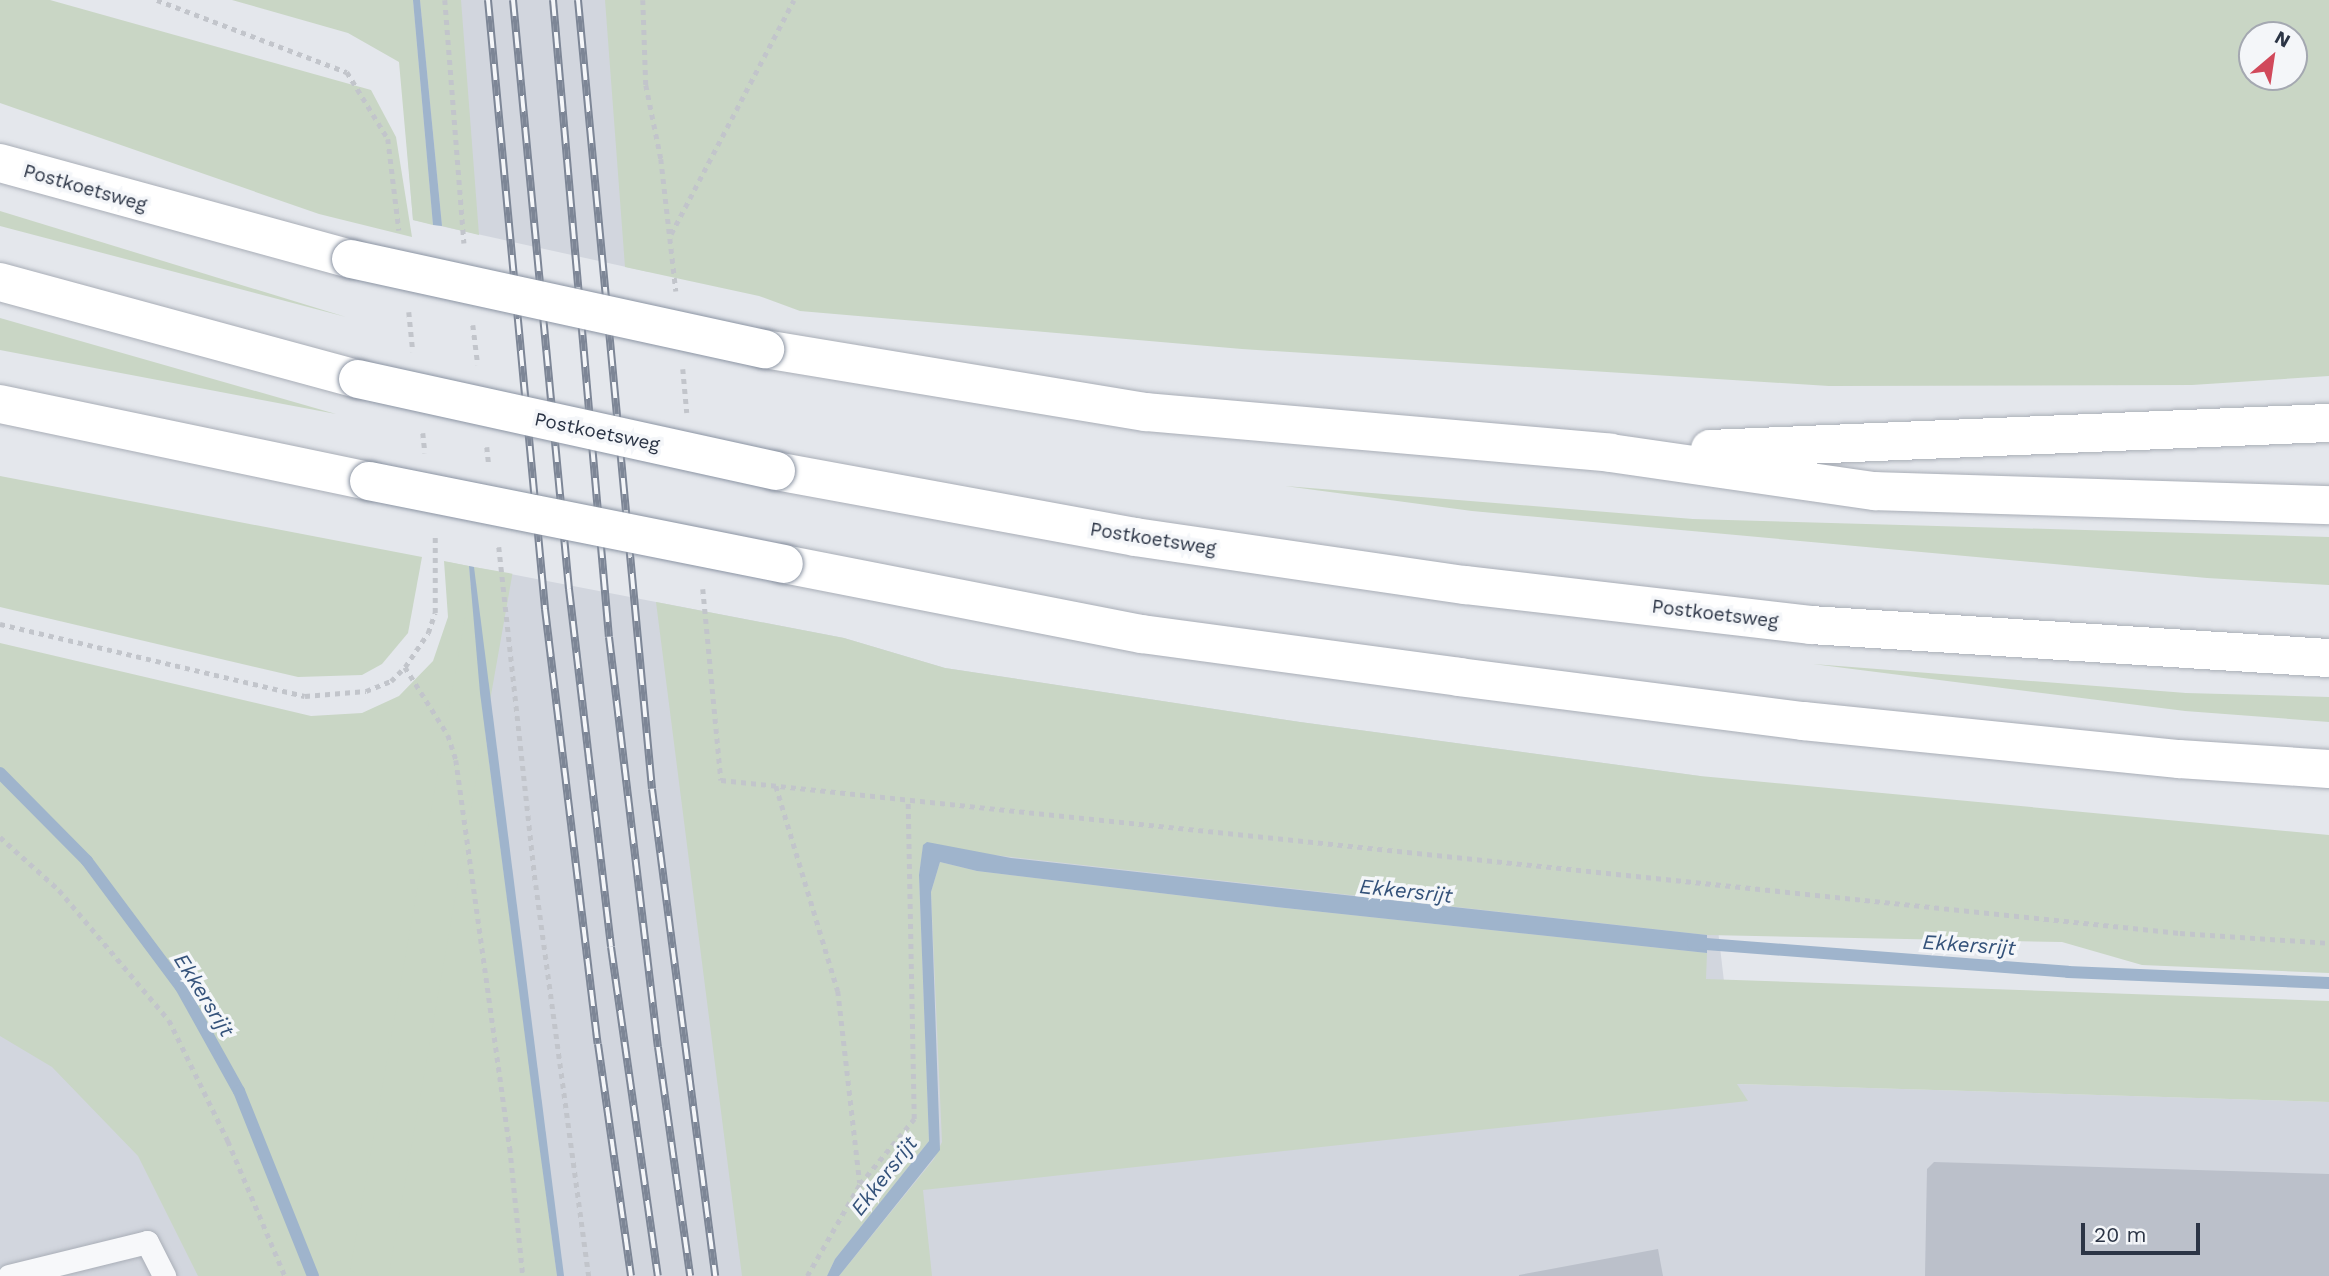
<!DOCTYPE html>
<style>
body{margin:0}
#map{position:relative;width:2329px;height:1276px;overflow:hidden;background:#e4e7ec;font-family:"Work Sans",sans-serif}
div>[style]{position:absolute}
[style*='--x']{left:calc(var(--x)*1px);top:calc(var(--y)*1px);width:calc(var(--w)*1px);rotate:calc(var(--a)*1deg)}
.built>*{inset:0;background:#d2d6de}
.green>*{inset:0;background:#c9d6c5;transform-origin:0 0}
.water>*{inset:0;background:#9fb4cc}
.stream>*{height:12px;margin:-6px;padding:0 6px;transform-origin:6px;border-radius:6px;background:#9fb4cc}
.building>*{inset:0;background:#bbc0ca}
.path>*{height:4.5px;margin-top:-2.25px;transform-origin:0;background:repeating-linear-gradient(90deg,#c2c5cb 0 5px,transparent 0 10px)}
.roads{filter:drop-shadow(0 0 2px #a9aeb7) drop-shadow(0 0 2px #a9aeb7)}
.lane>*{height:23px;margin:-11.5px;padding:0 11.5px;transform-origin:11.5px;border-radius:11.5px;background:#f7f8fa}
.highway>*{height:38px;margin:-19px;padding:0 19px;transform-origin:19px;border-radius:19px;background:#fff}
.rail>*{height:8px;margin-top:-4px;transform-origin:0;background:repeating-linear-gradient(90deg,#f4f6f9 0 16px,#7d8696 0 32px);box-sizing:border-box;border-block:2px solid #7d8696}
.bridges{filter:drop-shadow(0 0 2px #8b94a3) drop-shadow(0 0 2px #8b94a3)}
.highway-bridge>*{height:38px;margin:-19px;padding:0 19px;transform-origin:19px;border-radius:19px;background:#fff}
span{translate:-50% -50%;white-space:nowrap;text-align:center;line-height:1.15;-webkit-text-stroke:7px #f4f6f9;paint-order:stroke}
.street-label{font-size:19px;color:#2b3445}
.water-label{font-size:21px;color:#34527a;font-style:italic}
.north{position:absolute;left:2238px;top:21px;width:70px;height:70px;box-sizing:border-box;background:#f4f6f9;border:2px solid #a4a8b1;border-radius:50%;rotate:29deg;font-size:19px;font-weight:700;line-height:28px;text-align:center;color:#2b3445}
.north::after{content:'';display:block;margin:auto;width:24px;height:32px;background:#d1495b;clip-path:polygon(50% 0,100% 100%,50% 72%,0 100%)}
.scale{position:absolute;left:2081px;top:1223px;width:119px;height:32px;box-sizing:border-box;border:4px solid #2b3445;border-top:0;padding-left:9px;font-size:21px;line-height:24px;white-space:nowrap;color:#2b3445;-webkit-text-stroke:5px #f4f6f9;paint-order:stroke}
</style>
<div id="map">
<div class="built">
<div style="clip-path:polygon(395px 0,635px 0,649px 272px,413px 220px)"></div>
<div style="clip-path:polygon(448px 562px,844px 638px,945px 668px,1300px 722px,1700px 776px,1736px 1084px,2329px 1102px,2329px 1276px,545px 1276px)"></div>
<div style="clip-path:polygon(0 1020px,165px 1136px,245px 1276px,0 1276px)"></div>
</div>
<div class="green">
<div style="clip-path:polygon(0 0,50px 0,371px 90px,396px 137px,412px 237px,319px 214px,0 103px)"></div>
<div style="clip-path:polygon(232px 0,413px 0,433px 225px,413px 220px,399px 62px,348px 33px)"></div>
<div style="clip-path:polygon(420px 0,461px 0,479px 235px,442px 226px)"></div>
<div style="clip-path:polygon(evenodd,605px 0,2329px 0,2329px 376px,2192px 385px,1829px 386px,1242px 349px,800px 311px,759px 296px,625px 267px,605px 0,2294px 35px,2294px 77px,2252px 77px,2252px 35px,2294px 35px)"></div>
<div style="clip-path:polygon(0 211px,346px 317px,0 226px)"></div>
<div style="clip-path:polygon(0 318px,336px 414px,0 350px)"></div>
<div style="clip-path:polygon(0 476px,422px 557px,408px 633px,382px 664px,362px 675px,298px 677px,0 607px)"></div>
<div style="clip-path:polygon(1285px 486px,1693px 519px,2329px 537px,2329px 585px,2207px 578px,1472px 511px)"></div>
<div style="clip-path:polygon(444px 561px,469px 566px,480px 693px,557px 1276px,198px 1276px,138px 1156px,52px 1067px,0 1036px,0 643px,311px 716px,362px 713px,399px 696px,433px 661px,448px 617px)"></div>
<div style="left:474px;top:567px;width:39px;height:715px;rotate:10deg"></div>
<div style="clip-path:polygon(656px 602px,844px 638px,945px 668px,1300px 722px,1700px 776px,2329px 835px,2329px 973px,2142px 965px,2062px 942px,1707px 935px,923px 847px,919px 875px,929px 1141px,835px 1259px,827px 1276px,742px 1276px)"></div>
<div style="clip-path:polygon(1813px 664px,2186px 693px,2329px 697px,2329px 722px,2185px 711px)"></div>
<div style="clip-path:polygon(940px 862px,977px 871px,1276px 907px,1707px 953px,1706px 979px,2329px 1001px,2329px 1102px,1737px 1084px,1748px 1101px,923px 1190px,932px 1276px,839px 1276px,934px 1159px,942px 1142px,931px 892px)"></div>
</div>
<div class="water">
<div style="clip-path:polygon(413px 0,420px 0,442px 226px,433px 225px)"></div>
<div style="clip-path:polygon(469px 566px,474px 567px,564px 1276px,557px 1276px,539px 1144px,480px 693px)"></div>
<div style="clip-path:polygon(927px 842px,1011px 858px,1707px 935px,1707px 953px,1276px 907px,977px 871px,940px 862px,931px 892px,940px 1150px,839px 1276px,827px 1276px,835px 1259px,929px 1141px,919px 875px,923px 845px)"></div>
</div>
<div class="stream">
<div style="--x:0;--y:773;--w:124;--a:45.3"></div>
<div style="--x:87;--y:861;--w:157;--a:53.3"></div>
<div style="--x:181;--y:987;--w:119;--a:60.9"></div>
<div style="--x:239;--y:1091;--w:199;--a:68.2"></div>
<div style="--x:1693;--y:943;--w:376;--a:4.4"></div>
<div style="--x:2068;--y:972;--w:261;--a:2.4"></div>
</div>
<div class="building">
<div style="clip-path:polygon(1934px 1162px,2329px 1174px,2329px 1276px,1925px 1276px,1927px 1169px)"></div>
<div style="clip-path:polygon(1658px 1249px,1663px 1276px,1519px 1276px,1519px 1275px)"></div>
</div>
<div class="path">
<div style="--x:157;--y:0;--w:203;--a:20.8"></div>
<div style="--x:347;--y:72;--w:79;--a:58.5"></div>
<div style="--x:388;--y:139;--w:92;--a:83.1"></div>
<div style="--x:445;--y:0;--w:244;--a:85.5"></div>
<div style="--x:643;--y:0;--w:85;--a:88"></div>
<div style="--x:646;--y:85;--w:76;--a:78.5"></div>
<div style="--x:661;--y:159;--w:133;--a:83.5"></div>
<div style="--x:671;--y:234;--w:264;--a:-62.3"></div>
<div style="--x:409;--y:312;--w:40;--a:84.3"></div>
<div style="--x:473;--y:325;--w:40;--a:82.9"></div>
<div style="--x:683;--y:369;--w:44;--a:84.8"></div>
<div style="--x:423;--y:433;--w:20;--a:84"></div>
<div style="--x:487;--y:447;--w:19;--a:84"></div>
<div style="--x:499;--y:547;--w:340;--a:83.8"></div>
<div style="--x:536;--y:885;--w:395;--a:82.3"></div>
<div style="--x:703;--y:589;--w:192;--a:84.6"></div>
<div style="--x:721;--y:780;--w:1467;--a:5.99"></div>
<div style="--x:2180;--y:933;--w:149;--a:3.8"></div>
<div style="--x:0;--y:624;--w:313;--a:13.3"></div>
<div style="--x:305;--y:696;--w:61;--a:-4.7"></div>
<div style="--x:366;--y:691;--w:27;--a:-22"></div>
<div style="--x:391;--y:681;--w:20;--a:-45"></div>
<div style="--x:405;--y:667;--w:41;--a:-55.9"></div>
<div style="--x:428;--y:633;--w:21;--a:-71"></div>
<div style="--x:435;--y:613;--w:79;--a:-90"></div>
<div style="--x:405;--y:667;--w:80;--a:57.7"></div>
<div style="--x:448;--y:735;--w:26;--a:72"></div>
<div style="--x:456;--y:760;--w:392;--a:82.1"></div>
<div style="--x:510;--y:1148;--w:129;--a:84.2"></div>
<div style="--x:776;--y:786;--w:214;--a:73.2"></div>
<div style="--x:838;--y:991;--w:193;--a:83.5"></div>
<div style="--x:0;--y:837;--w:79;--a:41.9"></div>
<div style="--x:59;--y:890;--w:170;--a:49.8"></div>
<div style="--x:169;--y:1020;--w:135;--a:64"></div>
<div style="--x:228;--y:1141;--w:147;--a:67.1"></div>
<div style="--x:807;--y:1276;--w:106;--a:-60.1"></div>
<div style="--x:860;--y:1184;--w:85;--a:-50.3"></div>
<div style="--x:914;--y:1119;--w:319;--a:-91.1"></div>
</div>
<div class="roads">
<div class="lane">
<div style="--x:9;--y:1276;--w:142;--a:-13.8"></div>
<div style="--x:147;--y:1242;--w:38;--a:63"></div>
</div>
<div class="highway">
<div style="--x:0;--y:163;--w:364;--a:15.3"></div>
<div style="--x:0;--y:282;--w:371;--a:15.2"></div>
<div style="--x:765;--y:349;--w:386;--a:9.4"></div>
<div style="--x:1146;--y:412;--w:466;--a:5"></div>
<div style="--x:1610;--y:453;--w:268;--a:8.2"></div>
<div style="--x:1875;--y:491;--w:454;--a:1.8"></div>
<div style="--x:0;--y:404;--w:377;--a:11.8"></div>
<div style="--x:1710;--y:449;--w:620;--a:-2.41"></div>
<div style="--x:776;--y:471;--w:365;--a:10.4"></div>
<div style="--x:1135;--y:537;--w:334;--a:8.3"></div>
<div style="--x:1466;--y:585;--w:347;--a:6.6"></div>
<div style="--x:1811;--y:625;--w:519;--a:3.65"></div>
<div style="--x:784;--y:564;--w:365;--a:11.1"></div>
<div style="--x:1142;--y:634;--w:320;--a:7.7"></div>
<div style="--x:1459;--y:677;--w:347;--a:7.3"></div>
<div style="--x:1803;--y:721;--w:378;--a:5.8"></div>
<div style="--x:2179;--y:759;--w:150;--a:3.8"></div>
</div>
</div>
<div class="rail">
<div style="--x:488;--y:0;--w:612;--a:84.65"></div>
<div style="--x:545;--y:609;--w:438;--a:83.1"></div>
<div style="--x:598;--y:1044;--w:234;--a:81.9"></div>
<div style="--x:513;--y:0;--w:592;--a:84.57"></div>
<div style="--x:569;--y:589;--w:360;--a:83.3"></div>
<div style="--x:611;--y:947;--w:332;--a:81.9"></div>
<div style="--x:553;--y:0;--w:639;--a:84.98"></div>
<div style="--x:609;--y:637;--w:413;--a:83.2"></div>
<div style="--x:658;--y:1047;--w:231;--a:82"></div>
<div style="--x:578;--y:0;--w:792;--a:84.64"></div>
<div style="--x:652;--y:789;--w:491;--a:82.6"></div>
</div>
<div class="bridges">
<div class="highway-bridge">
<div style="--x:351;--y:259;--w:424;--a:12.3"></div>
<div style="--x:358;--y:379;--w:428;--a:12.4"></div>
<div style="--x:369;--y:481;--w:423;--a:11.3"></div>
</div>
</div>
<div class="street-label">
<span style="left:85px;top:188px;rotate:16deg">Postkoetsweg</span>
<span style="left:597px;top:432px;rotate:12deg">Postkoetsweg</span>
<span style="left:1153px;top:539px;rotate:9deg">Postkoetsweg</span>
<span style="left:1715px;top:614px;rotate:7deg">Postkoetsweg</span>
</div>
<div class="water-label">
<span style="left:1406px;top:891px;rotate:6deg">Ekkersrijt</span>
<span style="left:1969px;top:945px;rotate:4deg">Ekkersrijt</span>
<span style="left:204px;top:995px;rotate:58deg">Ekkersrijt</span>
<span style="left:884px;top:1176px;rotate:-52deg">Ekkersrijt</span>
</div>
<div class="north">N</div>
<div class="scale">20 m</div>
</div>
